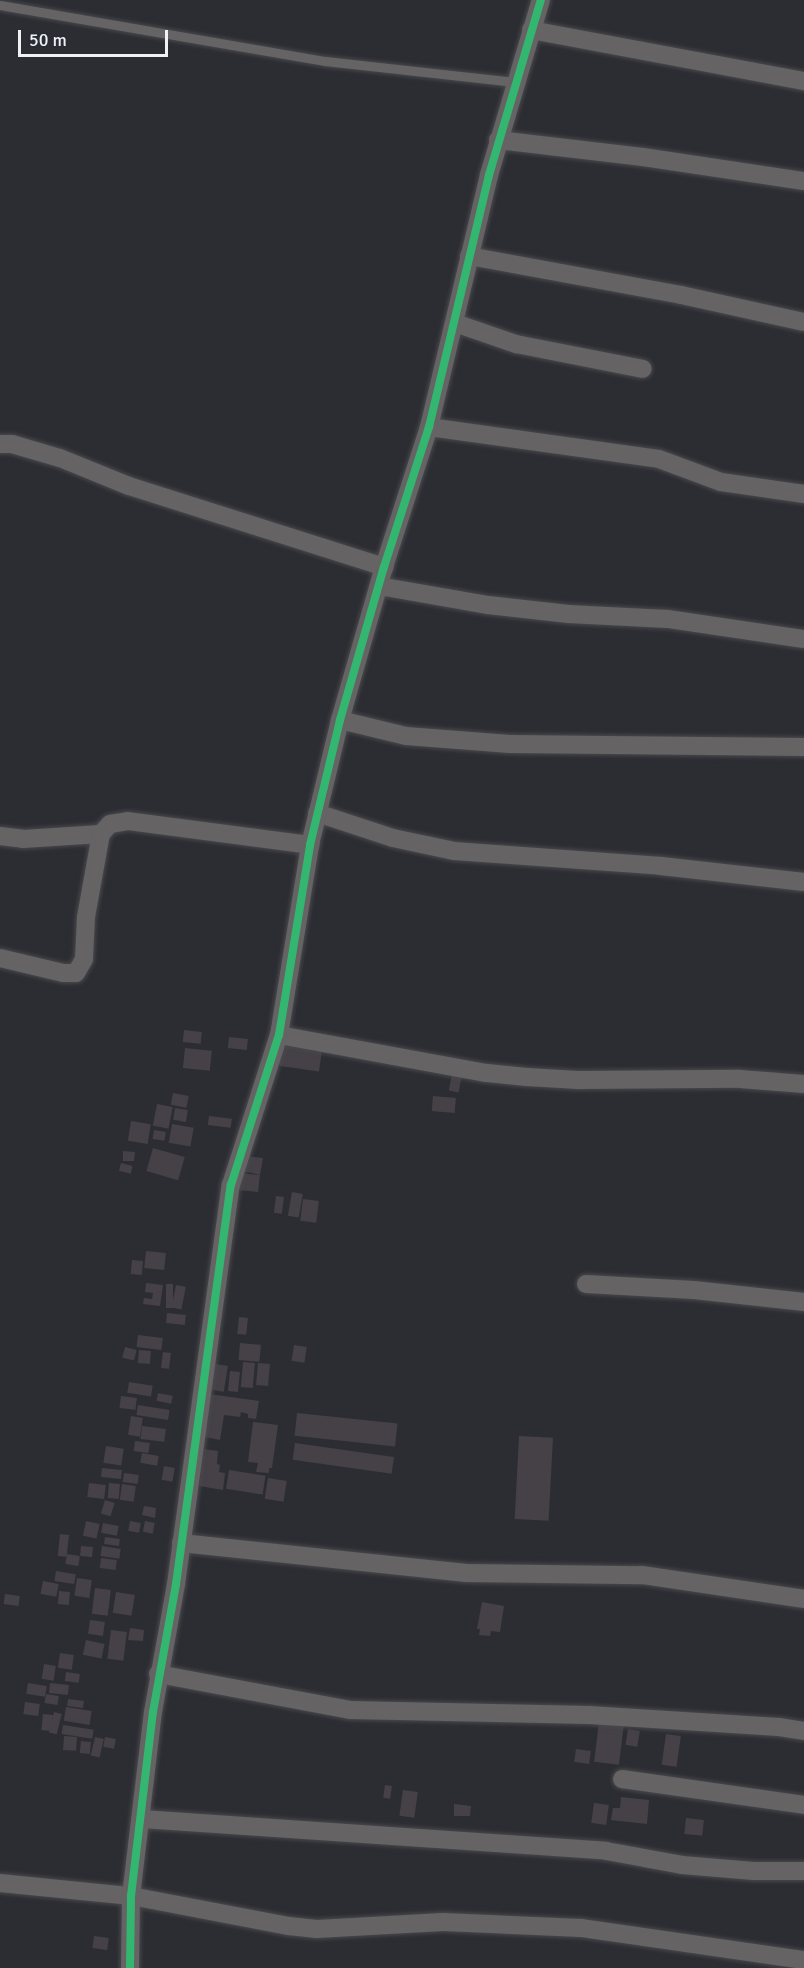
<!DOCTYPE html>
<style>
body{margin:0}
#map{position:relative;width:804px;height:1968px;overflow:hidden;background:#2c2d32;font-family:Signika,sans-serif}
div>[style]{position:absolute}
[style*='--x']{left:calc(var(--x)*1px);top:calc(var(--y)*1px);width:calc(var(--w)*1px);rotate:calc(var(--a)*1deg)}
.building>*{inset:0;background:#454147;transform-origin:0 0}
.roads{filter:drop-shadow(0 0 2px #48494d) drop-shadow(0 0 2px #48494d)}
.service>*{height:9px;margin:-4.5px;padding:0 4.5px;transform-origin:4.5px;border-radius:4.5px;background:#656364}
.minor>*{height:18px;margin:-9px;padding:0 9px;transform-origin:9px;border-radius:9px;background:#656364}
.cycleway>*{height:8px;margin:-4px;padding:0 4px;transform-origin:4px;border-radius:4px;background:#33b770}
span{translate:-50% -50%;white-space:nowrap;text-align:center;line-height:1.15;-webkit-text-stroke:4.5px #292b35;paint-order:stroke}
.scale{position:absolute;left:18px;top:30px;width:150px;height:27px;box-sizing:border-box;border:3px solid #eff1f7;border-top:0;padding-left:8px;font-size:18px;line-height:21px;white-space:nowrap;color:#eff1f7;-webkit-text-stroke:4px #292b35;paint-order:stroke}
</style>
<div id="map">
<div class="building">
<div style="left:184px;top:1030px;width:18px;height:12px;rotate:6deg"></div>
<div style="left:229px;top:1037px;width:19px;height:11px;rotate:6deg"></div>
<div style="left:282px;top:1040px;width:41px;height:26px;rotate:8deg"></div>
<div style="left:185px;top:1048px;width:27px;height:20px;rotate:6deg"></div>
<div style="left:453px;top:1069px;width:10px;height:22px;rotate:11deg"></div>
<div style="left:173px;top:1093px;width:16px;height:12px;rotate:11deg"></div>
<div style="left:433px;top:1096px;width:23px;height:15px;rotate:5deg"></div>
<div style="left:157px;top:1104px;width:16px;height:22px;rotate:11deg"></div>
<div style="left:175px;top:1108px;width:13px;height:12px;rotate:9deg"></div>
<div style="left:209px;top:1116px;width:23px;height:9px;rotate:7deg"></div>
<div style="left:131px;top:1121px;width:20px;height:20px;rotate:9deg"></div>
<div style="left:172px;top:1124px;width:22px;height:19px;rotate:10deg"></div>
<div style="left:154px;top:1130px;width:12px;height:9px;rotate:9deg"></div>
<div style="left:153px;top:1148px;width:33px;height:24px;rotate:16deg"></div>
<div style="clip-path:polygon(123px 1151px,135px 1152px,134px 1161px,123px 1161px)"></div>
<div style="clip-path:polygon(245px 1156px,263px 1158px,260px 1175px,243px 1171px)"></div>
<div style="left:121px;top:1163px;width:12px;height:8px;rotate:14deg"></div>
<div style="left:240px;top:1173px;width:20px;height:17px;rotate:6deg"></div>
<div style="left:292px;top:1192px;width:11px;height:24px;rotate:10deg"></div>
<div style="left:276px;top:1196px;width:8px;height:17px;rotate:7deg"></div>
<div style="left:303px;top:1199px;width:16px;height:22px;rotate:7deg"></div>
<div style="left:146px;top:1251px;width:20px;height:17px;rotate:6deg"></div>
<div style="left:132px;top:1260px;width:11px;height:14px;rotate:5deg"></div>
<div style="clip-path:polygon(146px 1283px,163px 1285px,160px 1306px,143px 1304px,144px 1298px,152px 1299px,153px 1293px,145px 1292px)"></div>
<div style="left:166px;top:1284px;width:7px;height:24px"></div>
<div style="left:176px;top:1285px;width:10px;height:23px;rotate:11deg"></div>
<div style="left:167px;top:1313px;width:19px;height:10px;rotate:6deg"></div>
<div style="left:239px;top:1317px;width:9px;height:17px;rotate:6deg"></div>
<div style="left:138px;top:1335px;width:25px;height:12px;rotate:7deg"></div>
<div style="left:240px;top:1343px;width:21px;height:17px;rotate:5deg"></div>
<div style="left:294px;top:1345px;width:13px;height:16px;rotate:9deg"></div>
<div style="left:125px;top:1347px;width:12px;height:11px;rotate:14deg"></div>
<div style="left:139px;top:1350px;width:12px;height:13px;rotate:5deg"></div>
<div style="left:163px;top:1352px;width:8px;height:16px;rotate:7deg"></div>
<div style="left:243px;top:1362px;width:12px;height:25px;rotate:5deg"></div>
<div style="left:258px;top:1363px;width:12px;height:22px;rotate:5deg"></div>
<div style="left:215px;top:1364px;width:13px;height:26px;rotate:9deg"></div>
<div style="left:230px;top:1371px;width:10px;height:20px;rotate:6deg"></div>
<div style="left:129px;top:1382px;width:24px;height:11px;rotate:9deg"></div>
<div style="left:158px;top:1393px;width:15px;height:8px;rotate:11deg"></div>
<div style="clip-path:polygon(209px 1394px,259px 1401px,256px 1419px,248px 1418px,248px 1414px,241px 1412px,240px 1417px,224px 1415px,220px 1440px,205px 1437px)"></div>
<div style="left:121px;top:1396px;width:16px;height:12px;rotate:7deg"></div>
<div style="left:138px;top:1405px;width:32px;height:10px;rotate:9deg"></div>
<div style="left:297px;top:1413px;width:101px;height:23px;rotate:6deg"></div>
<div style="left:131px;top:1416px;width:12px;height:19px;rotate:9deg"></div>
<div style="clip-path:polygon(253px 1422px,278px 1425px,272px 1468px,269px 1468px,269px 1473px,256px 1472px,258px 1463px,248px 1462px)"></div>
<div style="left:142px;top:1426px;width:24px;height:13px;rotate:7deg"></div>
<div style="left:519px;top:1436px;width:34px;height:83px;rotate:3deg"></div>
<div style="left:135px;top:1441px;width:15px;height:10px;rotate:8deg"></div>
<div style="left:295px;top:1443px;width:100px;height:17px;rotate:8deg"></div>
<div style="left:106px;top:1446px;width:18px;height:17px;rotate:9deg"></div>
<div style="clip-path:polygon(204px 1449px,218px 1451px,217px 1464px,220px 1465px,219px 1472px,225px 1473px,223px 1490px,199px 1486px)"></div>
<div style="left:142px;top:1453px;width:17px;height:10px;rotate:10deg"></div>
<div style="left:164px;top:1466px;width:11px;height:14px;rotate:10deg"></div>
<div style="left:102px;top:1468px;width:20px;height:9px;rotate:6deg"></div>
<div style="left:229px;top:1470px;width:37px;height:19px;rotate:9deg"></div>
<div style="left:124px;top:1473px;width:15px;height:9px;rotate:8deg"></div>
<div style="left:268px;top:1478px;width:19px;height:21px;rotate:9deg"></div>
<div style="left:89px;top:1483px;width:17px;height:14px;rotate:7deg"></div>
<div style="left:109px;top:1483px;width:11px;height:15px;rotate:5deg"></div>
<div style="left:122px;top:1484px;width:14px;height:16px;rotate:8deg"></div>
<div style="left:105px;top:1500px;width:10px;height:14px;rotate:17deg"></div>
<div style="clip-path:polygon(144px 1506px,156px 1508px,155px 1518px,142px 1515px)"></div>
<div style="left:86px;top:1521px;width:14px;height:15px;rotate:12deg"></div>
<div style="left:130px;top:1521px;width:11px;height:10px;rotate:10deg"></div>
<div style="left:145px;top:1521px;width:10px;height:11px;rotate:11deg"></div>
<div style="left:103px;top:1523px;width:16px;height:10px;rotate:11deg"></div>
<div style="left:60px;top:1534px;width:9px;height:22px;rotate:6deg"></div>
<div style="left:105px;top:1537px;width:15px;height:7px;rotate:8deg"></div>
<div style="left:81px;top:1546px;width:12px;height:10px;rotate:5deg"></div>
<div style="left:102px;top:1546px;width:19px;height:10px;rotate:9deg"></div>
<div style="left:67px;top:1554px;width:13px;height:10px;rotate:9deg"></div>
<div style="left:101px;top:1558px;width:16px;height:10px;rotate:7deg"></div>
<div style="left:56px;top:1571px;width:20px;height:10px;rotate:9deg"></div>
<div style="left:77px;top:1578px;width:15px;height:18px;rotate:8deg"></div>
<div style="left:43px;top:1581px;width:16px;height:13px;rotate:11deg"></div>
<div style="left:95px;top:1588px;width:16px;height:26px;rotate:7deg"></div>
<div style="left:59px;top:1591px;width:11px;height:13px;rotate:5deg"></div>
<div style="left:116px;top:1592px;width:19px;height:21px;rotate:9deg"></div>
<div style="left:5px;top:1594px;width:15px;height:10px;rotate:8deg"></div>
<div style="clip-path:polygon(482px 1602px,504px 1606px,500px 1632px,491px 1631px,490px 1636px,479px 1635px,480px 1629px,477px 1629px)"></div>
<div style="left:90px;top:1620px;width:15px;height:14px;rotate:8deg"></div>
<div style="clip-path:polygon(130px 1628px,144px 1630px,143px 1641px,128px 1640px)"></div>
<div style="left:111px;top:1630px;width:16px;height:29px;rotate:7deg"></div>
<div style="left:86px;top:1640px;width:19px;height:15px;rotate:12deg"></div>
<div style="left:60px;top:1653px;width:14px;height:15px;rotate:8deg"></div>
<div style="left:44px;top:1664px;width:12px;height:15px;rotate:9deg"></div>
<div style="left:66px;top:1672px;width:14px;height:9px;rotate:8deg"></div>
<div style="left:28px;top:1683px;width:19px;height:11px;rotate:9deg"></div>
<div style="left:50px;top:1683px;width:19px;height:10px;rotate:6deg"></div>
<div style="left:46px;top:1694px;width:13px;height:9px;rotate:9deg"></div>
<div style="left:68px;top:1699px;width:16px;height:7px;rotate:7deg"></div>
<div style="left:25px;top:1702px;width:15px;height:12px;rotate:8deg"></div>
<div style="left:66px;top:1707px;width:26px;height:14px;rotate:9deg"></div>
<div style="left:54px;top:1712px;width:8px;height:21px;rotate:14deg"></div>
<div style="left:43px;top:1714px;width:10px;height:16px;rotate:6deg"></div>
<div style="left:599px;top:1722px;width:25px;height:40px;rotate:7deg"></div>
<div style="left:63px;top:1725px;width:31px;height:9px;rotate:9deg"></div>
<div style="left:628px;top:1729px;width:12px;height:16px;rotate:9deg"></div>
<div style="left:666px;top:1734px;width:15px;height:31px;rotate:8deg"></div>
<div style="left:64px;top:1736px;width:13px;height:14px;rotate:4deg"></div>
<div style="left:95px;top:1737px;width:9px;height:19px;rotate:13deg"></div>
<div style="left:105px;top:1737px;width:11px;height:10px;rotate:10deg"></div>
<div style="left:81px;top:1741px;width:10px;height:12px;rotate:6deg"></div>
<div style="left:576px;top:1749px;width:15px;height:13px;rotate:8deg"></div>
<div style="left:385px;top:1785px;width:7px;height:13px;rotate:8deg"></div>
<div style="left:403px;top:1790px;width:15px;height:26px;rotate:8deg"></div>
<div style="clip-path:polygon(621px 1797px,649px 1800px,647px 1824px,611px 1820px,613px 1808px,620px 1808px)"></div>
<div style="left:594px;top:1803px;width:15px;height:20px;rotate:8deg"></div>
<div style="clip-path:polygon(454px 1804px,471px 1806px,470px 1816px,454px 1816px)"></div>
<div style="left:686px;top:1818px;width:18px;height:16px;rotate:6deg"></div>
<div style="left:94px;top:1936px;width:15px;height:12px;rotate:8deg"></div>
</div>
<div class="roads">
<div class="service">
<div style="--x:0;--y:5;--w:330;--a:9.8"></div>
<div style="--x:325;--y:61;--w:191;--a:6.3"></div>
</div>
<div class="minor">
<div style="--x:531;--y:30;--w:278;--a:10.6"></div>
<div style="--x:498;--y:140;--w:146;--a:6.7"></div>
<div style="--x:643;--y:157;--w:163;--a:8.5"></div>
<div style="--x:469;--y:256;--w:216;--a:10.4"></div>
<div style="--x:681;--y:295;--w:126;--a:12.4"></div>
<div style="--x:455;--y:323;--w:65;--a:19"></div>
<div style="--x:516;--y:344;--w:129;--a:11.1"></div>
<div style="--x:429;--y:427;--w:232;--a:7.9"></div>
<div style="--x:659;--y:459;--w:66;--a:20.4"></div>
<div style="--x:721;--y:482;--w:84;--a:8.2"></div>
<div style="--x:0;--y:444;--w:12;--a:0"></div>
<div style="--x:12;--y:444;--w:50;--a:16.3"></div>
<div style="--x:60;--y:458;--w:74;--a:22.1"></div>
<div style="--x:129;--y:486;--w:268;--a:17.6"></div>
<div style="--x:379;--y:586;--w:111;--a:9.9"></div>
<div style="--x:488;--y:605;--w:81;--a:6.4"></div>
<div style="--x:568;--y:614;--w:100;--a:2.9"></div>
<div style="--x:668;--y:619;--w:137;--a:8.4"></div>
<div style="--x:340;--y:720;--w:68;--a:13.6"></div>
<div style="--x:406;--y:736;--w:104;--a:4.4"></div>
<div style="--x:510;--y:744;--w:294;--a:0.6"></div>
<div style="--x:317;--y:813;--w:80;--a:18.2"></div>
<div style="--x:393;--y:838;--w:62;--a:12"></div>
<div style="--x:454;--y:851;--w:208;--a:4.1"></div>
<div style="--x:661;--y:866;--w:144;--a:6.4"></div>
<div style="--x:0;--y:836;--w:23;--a:7"></div>
<div style="--x:23;--y:839;--w:78;--a:-3.7"></div>
<div style="--x:0;--y:958;--w:65;--a:13.4"></div>
<div style="--x:63;--y:973;--w:13;--a:0"></div>
<div style="--x:76;--y:973;--w:16;--a:-60"></div>
<div style="--x:84;--y:959;--w:42;--a:-87.3"></div>
<div style="--x:86;--y:917;--w:84;--a:-79.8"></div>
<div style="--x:101;--y:834;--w:13;--a:-48"></div>
<div style="--x:110;--y:824;--w:18;--a:-9"></div>
<div style="--x:128;--y:821;--w:184;--a:7.5"></div>
<div style="--x:279;--y:1035;--w:211;--a:10.4"></div>
<div style="--x:487;--y:1073;--w:40;--a:5.7"></div>
<div style="--x:527;--y:1077;--w:51;--a:3.4"></div>
<div style="--x:578;--y:1080;--w:162;--a:-0.4"></div>
<div style="--x:740;--y:1079;--w:64;--a:4.5"></div>
<div style="--x:586;--y:1284;--w:108;--a:3.2"></div>
<div style="--x:694;--y:1290;--w:111;--a:6.2"></div>
<div style="--x:181;--y:1543;--w:287;--a:6"></div>
<div style="--x:466;--y:1573;--w:176;--a:0.7"></div>
<div style="--x:642;--y:1575;--w:164;--a:8.4"></div>
<div style="--x:158;--y:1674;--w:195;--a:10.6"></div>
<div style="--x:350;--y:1710;--w:239;--a:1.2"></div>
<div style="--x:589;--y:1715;--w:190;--a:3.6"></div>
<div style="--x:779;--y:1727;--w:25;--a:9"></div>
<div style="--x:622;--y:1779;--w:184;--a:8.1"></div>
<div style="--x:142;--y:1819;--w:465;--a:3.9"></div>
<div style="--x:606;--y:1851;--w:77;--a:10.4"></div>
<div style="--x:682;--y:1865;--w:72;--a:4.8"></div>
<div style="--x:754;--y:1871;--w:50;--a:0"></div>
<div style="--x:0;--y:1883;--w:132;--a:5.7"></div>
<div style="--x:131;--y:1896;--w:161;--a:10.8"></div>
<div style="--x:289;--y:1926;--w:28;--a:6"></div>
<div style="--x:317;--y:1929;--w:126;--a:-3.2"></div>
<div style="--x:443;--y:1922;--w:138;--a:2.5"></div>
<div style="--x:581;--y:1928;--w:225;--a:8.2"></div>
<div style="--x:130;--y:1968;--w:72;--a:-89.2"></div>
<div style="--x:131;--y:1896;--w:185;--a:-83.2"></div>
<div style="--x:153;--y:1712;--w:130;--a:-79.8"></div>
<div style="--x:176;--y:1584;--w:403;--a:-82.2"></div>
<div style="--x:231;--y:1185;--w:157;--a:-72.3"></div>
<div style="--x:279;--y:1035;--w:193;--a:-80.7"></div>
<div style="--x:310;--y:845;--w:129;--a:-76.5"></div>
<div style="--x:340;--y:720;--w:159;--a:-74"></div>
<div style="--x:384;--y:567;--w:147;--a:-72.2"></div>
<div style="--x:429;--y:427;--w:259;--a:-76.6"></div>
<div style="--x:489;--y:175;--w:183;--a:-73.5"></div>
</div>
</div>
<div class="cycleway">
<div style="--x:130;--y:1968;--w:72;--a:-89.2"></div>
<div style="--x:131;--y:1896;--w:185;--a:-83.2"></div>
<div style="--x:153;--y:1712;--w:130;--a:-79.8"></div>
<div style="--x:176;--y:1584;--w:403;--a:-82.2"></div>
<div style="--x:231;--y:1185;--w:157;--a:-72.3"></div>
<div style="--x:279;--y:1035;--w:193;--a:-80.7"></div>
<div style="--x:310;--y:845;--w:129;--a:-76.5"></div>
<div style="--x:340;--y:720;--w:159;--a:-74"></div>
<div style="--x:384;--y:567;--w:147;--a:-72.2"></div>
<div style="--x:429;--y:427;--w:259;--a:-76.6"></div>
<div style="--x:489;--y:175;--w:183;--a:-73.5"></div>
</div>
<div class="scale">50 m</div>
</div>
